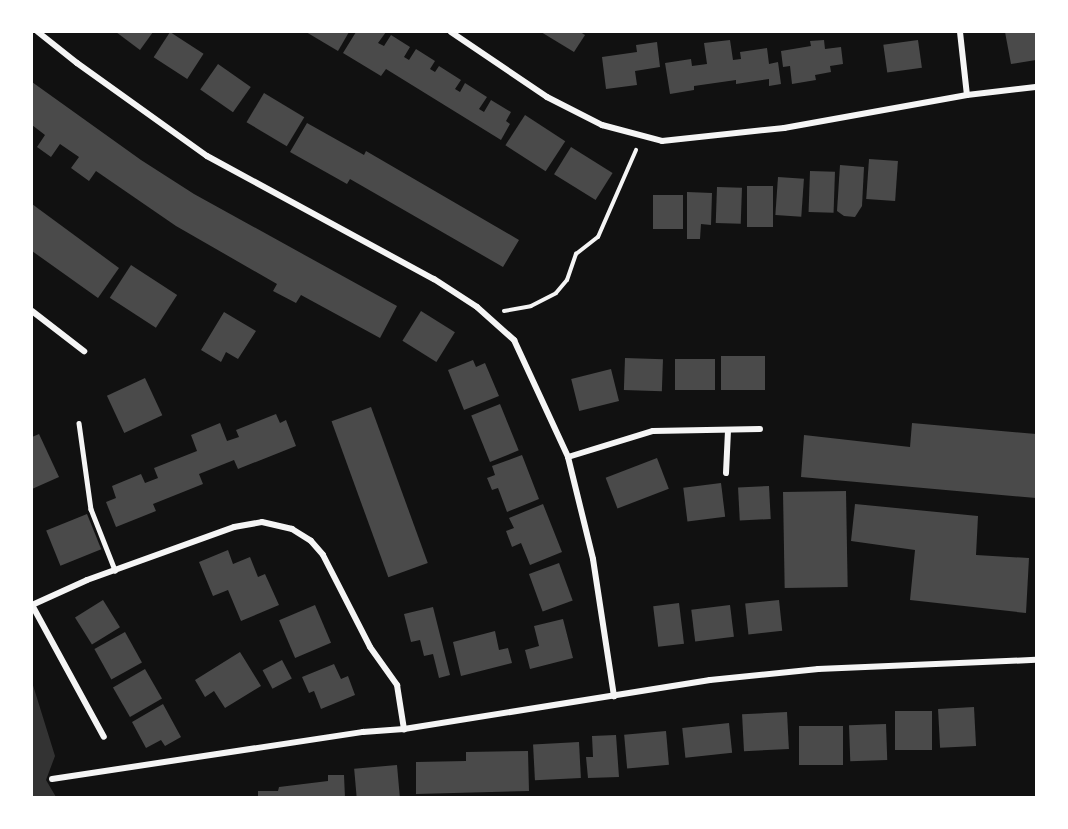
<!DOCTYPE html>
<style>
body{margin:0}
#map{position:relative;width:1068px;height:829px;overflow:hidden;background:#111;font-family:Raleway,sans-serif}
div>[style]{position:absolute}
[style*='--x']{left:calc(var(--x)*1px);top:calc(var(--y)*1px);width:calc(var(--w)*1px);rotate:calc(var(--a)*1deg)}
.water>*{inset:0;background:#333}
.building>*{inset:0;background:#4a4a4a;transform-origin:0 0}
.path>*{height:4px;margin:-2px;padding:0 2px;transform-origin:2px;border-radius:2px;background:#f5f5f5}
.service>*{height:4.5px;margin:-2.25px;padding:0 2.25px;transform-origin:2.25px;border-radius:2.25px;background:#f5f5f5}
.minor>*{height:6px;margin:-3px;padding:0 3px;transform-origin:3px;border-radius:3px;background:#f5f5f5}
span{translate:-50% -50%;white-space:nowrap;text-align:center;line-height:1.15;-webkit-text-stroke:5px #fff;paint-order:stroke}
.frame{position:absolute;inset:0;border:33px solid #fff;pointer-events:none}
</style>
<div id="map">
<div class="water">
<div style="clip-path:polygon(32px 682px,55px 756px,46px 780px,56px 797px,32px 797px)"></div>
</div>
<div class="building">
<div style="clip-path:polygon(116px 32px,153px 32px,140px 50px)"></div>
<div style="left:170px;top:32px;width:40px;height:30px;rotate:33deg"></div>
<div style="clip-path:polygon(306px 32px,349px 32px,338px 51px)"></div>
<div style="clip-path:polygon(356px 32px,386px 32px,378px 43px,384px 46px,391px 35px,410px 47px,404px 57px,409px 60px,416px 49px,435px 61px,430px 69px,435px 72px,439px 66px,461px 80px,455px 89px,460px 92px,465px 83px,487px 97px,479px 109px,484px 112px,491px 100px,511px 112px,506px 121px,510px 124px,501px 140px,386px 69px,381px 76px,343px 53px)"></div>
<div style="clip-path:polygon(541px 32px,580px 32px,585px 35px,574px 52px)"></div>
<div style="clip-path:polygon(1005px 32px,1036px 32px,1036px 60px,1011px 64px)"></div>
<div style="clip-path:polygon(730px 40px,733px 60px,741px 59px,740px 52px,767px 48px,769px 64px,778px 62px,781px 84px,769px 86px,769px 79px,736px 84px,736px 80px,694px 86px,694px 90px,670px 94px,665px 63px,691px 59px,692px 66px,707px 64px,704px 43px)"></div>
<div style="clip-path:polygon(824px 40px,825px 49px,841px 47px,843px 64px,830px 66px,831px 72px,815px 75px,816px 80px,792px 84px,790px 66px,783px 67px,781px 51px,811px 46px,810px 41px)"></div>
<div style="left:918px;top:40px;width:28px;height:35px;rotate:82deg"></div>
<div style="clip-path:polygon(657px 42px,660px 67px,635px 71px,637px 85px,606px 89px,602px 57px,637px 52px,636px 45px)"></div>
<div style="left:218px;top:64px;width:40px;height:31px;rotate:35deg"></div>
<div style="clip-path:polygon(32px 82px,141px 160px,194px 194px,397px 306px,380px 338px,301px 295px,296px 303px,273px 291px,277px 284px,176px 226px,96px 171px,89px 181px,71px 168px,79px 157px,60px 144px,51px 157px,37px 147px,45px 135px,32px 125px)"></div>
<div style="left:264px;top:93px;width:47px;height:34px;rotate:31deg"></div>
<div style="left:525px;top:115px;width:48px;height:36px;rotate:33deg"></div>
<div style="clip-path:polygon(307px 123px,364px 155px,366px 151px,519px 240px,503px 267px,350px 179px,347px 184px,290px 152px)"></div>
<div style="left:571px;top:147px;width:49px;height:32px;rotate:32deg"></div>
<div style="left:869px;top:159px;width:29px;height:40px;rotate:4deg"></div>
<div style="clip-path:polygon(840px 165px,864px 167px,862px 206px,855px 217px,844px 216px,837px 211px)"></div>
<div style="left:810px;top:171px;width:25px;height:41px;rotate:2deg"></div>
<div style="left:778px;top:177px;width:26px;height:38px;rotate:4deg"></div>
<div style="left:747px;top:186px;width:26px;height:41px"></div>
<div style="left:717px;top:187px;width:25px;height:36px;rotate:2deg"></div>
<div style="clip-path:polygon(687px 192px,712px 193px,711px 225px,701px 224px,700px 239px,687px 239px)"></div>
<div style="left:653px;top:195px;width:30px;height:34px"></div>
<div style="clip-path:polygon(32px 204px,119px 268px,98px 298px,32px 251px)"></div>
<div style="left:131px;top:265px;width:55px;height:39px;rotate:33deg"></div>
<div style="left:421px;top:311px;width:40px;height:35px;rotate:32deg"></div>
<div style="clip-path:polygon(224px 312px,256px 331px,238px 359px,226px 352px,221px 362px,201px 350px)"></div>
<div style="left:765px;top:356px;width:34px;height:44px;rotate:90deg"></div>
<div style="left:625px;top:358px;width:38px;height:32px;rotate:2deg"></div>
<div style="left:675px;top:359px;width:40px;height:31px"></div>
<div style="clip-path:polygon(473px 360px,476px 367px,485px 363px,499px 396px,464px 410px,448px 370px)"></div>
<div style="left:611px;top:369px;width:33px;height:41px;rotate:76deg"></div>
<div style="left:145px;top:378px;width:41px;height:42px;rotate:65deg"></div>
<div style="left:500px;top:404px;width:50px;height:31px;rotate:68deg"></div>
<div style="left:371px;top:407px;width:166px;height:42px;rotate:70deg"></div>
<div style="clip-path:polygon(276px 414px,280px 423px,286px 420px,296px 446px,238px 469px,234px 460px,199px 474px,203px 484px,153px 504px,156px 511px,116px 527px,106px 502px,116px 498px,112px 486px,141px 474px,145px 483px,158px 478px,154px 468px,197px 451px,191px 435px,220px 423px,227px 441px,239px 437px,236px 430px)"></div>
<div style="clip-path:polygon(912px 423px,1036px 434px,1036px 498px,801px 477px,804px 435px,910px 447px)"></div>
<div style="clip-path:polygon(39px 434px,59px 477px,32px 489px,32px 437px)"></div>
<div style="clip-path:polygon(522px 455px,539px 499px,507px 512px,498px 488px,492px 490px,487px 478px,495px 475px,492px 466px)"></div>
<div style="left:657px;top:458px;width:33px;height:55px;rotate:69deg"></div>
<div style="left:721px;top:483px;width:34px;height:38px;rotate:83deg"></div>
<div style="left:769px;top:486px;width:33px;height:31px;rotate:87deg"></div>
<div style="left:846px;top:491px;width:96px;height:63px;rotate:89deg"></div>
<div style="clip-path:polygon(543px 504px,562px 552px,530px 565px,521px 543px,512px 547px,506px 531px,514px 528px,509px 518px)"></div>
<div style="clip-path:polygon(855px 504px,978px 516px,976px 555px,1029px 558px,1026px 613px,910px 600px,915px 550px,851px 541px)"></div>
<div style="left:87px;top:514px;width:38px;height:44px;rotate:68deg"></div>
<div style="clip-path:polygon(228px 550px,233px 564px,250px 557px,258px 577px,265px 574px,279px 605px,241px 621px,228px 590px,213px 596px,199px 562px)"></div>
<div style="left:559px;top:563px;width:40px;height:32px;rotate:70deg"></div>
<div style="left:103px;top:600px;width:32px;height:33px;rotate:58deg"></div>
<div style="left:779px;top:600px;width:31px;height:34px;rotate:84deg"></div>
<div style="left:679px;top:603px;width:41px;height:26px;rotate:83deg"></div>
<div style="left:315px;top:605px;width:41px;height:39px;rotate:67deg"></div>
<div style="left:730px;top:605px;width:32px;height:39px;rotate:83deg"></div>
<div style="clip-path:polygon(433px 607px,450px 675px,439px 678px,433px 654px,424px 656px,420px 640px,411px 642px,404px 614px)"></div>
<div style="clip-path:polygon(563px 619px,573px 658px,530px 669px,525px 650px,539px 646px,534px 626px)"></div>
<div style="clip-path:polygon(495px 631px,499px 650px,508px 648px,512px 663px,461px 676px,453px 642px)"></div>
<div style="left:125px;top:632px;width:35px;height:35px;rotate:61deg"></div>
<div style="clip-path:polygon(240px 652px,261px 686px,225px 708px,214px 691px,205px 697px,195px 680px)"></div>
<div style="left:282px;top:660px;width:21px;height:22px;rotate:62deg"></div>
<div style="clip-path:polygon(334px 664px,341px 679px,348px 676px,355px 695px,321px 709px,314px 691px,309px 693px,302px 677px)"></div>
<div style="left:145px;top:669px;width:34px;height:37px;rotate:60deg"></div>
<div style="clip-path:polygon(163px 704px,181px 737px,165px 746px,161px 740px,146px 748px,132px 722px)"></div>
<div style="left:974px;top:707px;width:39px;height:36px;rotate:87deg"></div>
<div style="left:895px;top:711px;width:37px;height:39px"></div>
<div style="left:787px;top:712px;width:37px;height:45px;rotate:87deg"></div>
<div style="left:729px;top:723px;width:30px;height:47px;rotate:84deg"></div>
<div style="left:886px;top:724px;width:36px;height:37px;rotate:88deg"></div>
<div style="left:799px;top:726px;width:44px;height:39px"></div>
<div style="left:666px;top:731px;width:34px;height:42px;rotate:85deg"></div>
<div style="clip-path:polygon(616px 735px,619px 777px,588px 778px,586px 757px,593px 757px,592px 736px)"></div>
<div style="left:579px;top:742px;width:36px;height:46px;rotate:87deg"></div>
<div style="clip-path:polygon(528px 751px,529px 791px,416px 794px,416px 762px,466px 761px,466px 752px)"></div>
<div style="left:397px;top:765px;width:33px;height:43px;rotate:85deg"></div>
<div style="clip-path:polygon(328px 775px,344px 775px,345px 798px,258px 798px,258px 791px,278px 791px,279px 787px,328px 781px)"></div>
</div>
<div class="path">
<div style="--x:504;--y:311;--w:27;--a:-10"></div>
<div style="--x:531;--y:306;--w:28;--a:-27"></div>
<div style="--x:556;--y:293;--w:17;--a:-50"></div>
<div style="--x:567;--y:280;--w:28;--a:-71"></div>
<div style="--x:576;--y:254;--w:28;--a:-38"></div>
<div style="--x:598;--y:237;--w:95;--a:-66.4"></div>
</div>
<div class="service">
<div style="--x:79;--y:423;--w:87;--a:82.1"></div>
<div style="--x:91;--y:509;--w:66;--a:68.5"></div>
</div>
<div class="minor">
<div style="--x:38;--y:32;--w:50;--a:38.5"></div>
<div style="--x:77;--y:63;--w:160;--a:35.6"></div>
<div style="--x:207;--y:156;--w:258;--a:28.5"></div>
<div style="--x:434;--y:279;--w:51;--a:33.1"></div>
<div style="--x:477;--y:307;--w:50;--a:41.7"></div>
<div style="--x:514;--y:340;--w:129;--a:65.2"></div>
<div style="--x:568;--y:457;--w:105;--a:76.2"></div>
<div style="--x:593;--y:559;--w:139;--a:81.3"></div>
<div style="--x:451;--y:32;--w:116;--a:34.1"></div>
<div style="--x:547;--y:97;--w:62;--a:27"></div>
<div style="--x:602;--y:125;--w:62;--a:14.9"></div>
<div style="--x:662;--y:141;--w:123;--a:-6.1"></div>
<div style="--x:784;--y:128;--w:186;--a:-10.2"></div>
<div style="--x:967;--y:95;--w:69;--a:-6.6"></div>
<div style="--x:960;--y:32;--w:63;--a:83.7"></div>
<div style="--x:32;--y:311;--w:66;--a:37.6"></div>
<div style="--x:568;--y:457;--w:89;--a:-17"></div>
<div style="--x:653;--y:431;--w:107;--a:-1.1"></div>
<div style="--x:726;--y:473;--w:42;--a:-87.3"></div>
<div style="--x:32;--y:605;--w:60;--a:-24.4"></div>
<div style="--x:87;--y:580;--w:156;--a:-19.8"></div>
<div style="--x:234;--y:527;--w:28;--a:-10"></div>
<div style="--x:262;--y:522;--w:31;--a:13"></div>
<div style="--x:292;--y:529;--w:22;--a:32"></div>
<div style="--x:311;--y:541;--w:18;--a:49"></div>
<div style="--x:323;--y:555;--w:103;--a:62.9"></div>
<div style="--x:370;--y:647;--w:47;--a:54.6"></div>
<div style="--x:397;--y:685;--w:45;--a:81"></div>
<div style="--x:32;--y:605;--w:150;--a:61.4"></div>
<div style="--x:52;--y:779;--w:315;--a:-8.6"></div>
<div style="--x:363;--y:732;--w:41;--a:-4.2"></div>
<div style="--x:404;--y:729;--w:310;--a:-9.1"></div>
<div style="--x:710;--y:680;--w:109;--a:-5.8"></div>
<div style="--x:818;--y:669;--w:218;--a:-2.4"></div>
</div>
<div class="frame"></div>
</div>
